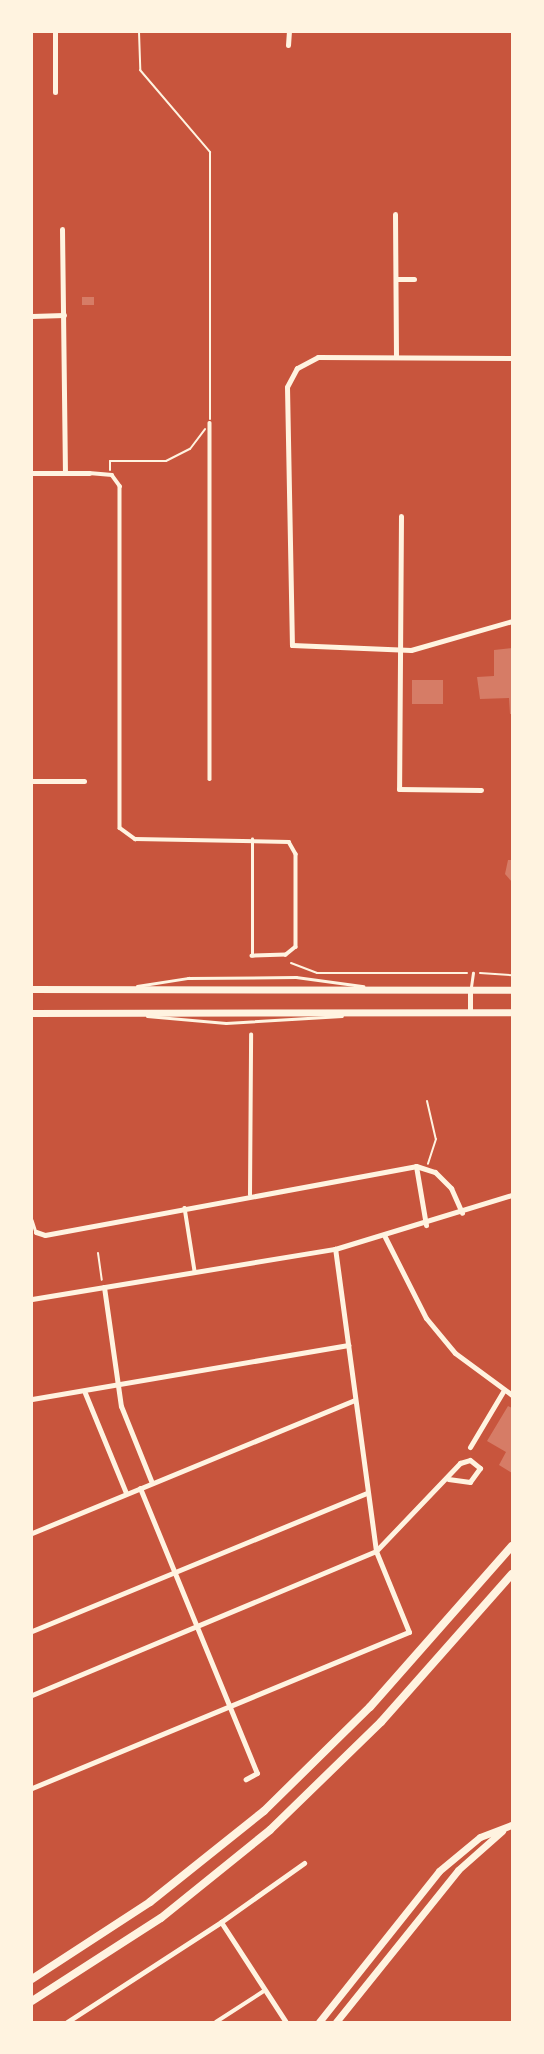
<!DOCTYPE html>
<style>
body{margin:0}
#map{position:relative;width:544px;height:2054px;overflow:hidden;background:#c8553d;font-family:"IBM Plex Serif",serif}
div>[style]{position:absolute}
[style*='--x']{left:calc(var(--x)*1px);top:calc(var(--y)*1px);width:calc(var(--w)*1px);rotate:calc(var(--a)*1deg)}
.building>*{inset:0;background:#d67c66;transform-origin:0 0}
.path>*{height:2px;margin:-1px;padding:0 1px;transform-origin:1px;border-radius:1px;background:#fff3e0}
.service>*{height:2.5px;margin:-1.25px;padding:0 1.25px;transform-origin:1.25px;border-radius:1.25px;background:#fff3e0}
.pedestrian>*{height:3.5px;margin:-1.75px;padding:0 1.75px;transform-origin:1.75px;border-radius:1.75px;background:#fff3e0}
.minor>*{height:5px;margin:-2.5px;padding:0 2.5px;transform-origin:2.5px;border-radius:2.5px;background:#fff3e0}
.secondary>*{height:7px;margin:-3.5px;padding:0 3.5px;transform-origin:3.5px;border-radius:3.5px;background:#fff3e0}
.trunk>*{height:8px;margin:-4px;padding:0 4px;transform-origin:4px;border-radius:4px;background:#fff3e0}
span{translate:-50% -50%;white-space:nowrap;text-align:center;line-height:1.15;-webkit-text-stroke:7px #fff3e0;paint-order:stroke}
.frame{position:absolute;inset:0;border:33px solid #fff3e0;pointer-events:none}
</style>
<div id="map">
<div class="building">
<div style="left:82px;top:297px;width:12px;height:8px"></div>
<div style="clip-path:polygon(512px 648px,512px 714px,510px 714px,509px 698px,480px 699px,477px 677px,494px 676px,494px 650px)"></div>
<div style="left:412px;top:680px;width:31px;height:24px"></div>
<div style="clip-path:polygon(508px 860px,512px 860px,512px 882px,505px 874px)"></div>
<div style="clip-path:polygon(508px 1406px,512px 1408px,512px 1473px,499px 1465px,506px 1452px,487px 1441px)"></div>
</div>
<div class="path">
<div style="--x:139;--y:32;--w:38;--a:88"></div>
<div style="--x:140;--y:70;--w:108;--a:49.5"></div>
<div style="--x:210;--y:152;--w:267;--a:90"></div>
<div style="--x:110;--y:470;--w:9;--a:-90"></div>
<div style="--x:110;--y:461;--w:56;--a:0"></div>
<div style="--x:166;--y:461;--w:27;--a:-27"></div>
<div style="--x:190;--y:449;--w:25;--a:-53"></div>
<div style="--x:291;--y:963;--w:28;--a:21"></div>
<div style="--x:317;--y:973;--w:150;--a:0"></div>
<div style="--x:480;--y:973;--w:32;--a:4"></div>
<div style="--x:427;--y:1101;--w:39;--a:77"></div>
<div style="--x:436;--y:1139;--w:26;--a:108"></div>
<div style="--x:98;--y:1253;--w:27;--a:82"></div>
</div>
<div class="service">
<div style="--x:252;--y:956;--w:117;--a:-90"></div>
<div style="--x:137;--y:986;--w:52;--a:-8.9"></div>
<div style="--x:188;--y:978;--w:108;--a:-0.5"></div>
<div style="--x:296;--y:977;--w:68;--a:7.7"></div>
<div style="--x:471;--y:987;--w:14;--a:-82"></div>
<div style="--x:147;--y:1016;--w:79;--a:5.1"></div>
<div style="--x:226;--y:1023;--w:116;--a:-3.5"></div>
<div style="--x:32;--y:1220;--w:13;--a:72"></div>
</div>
<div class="pedestrian">
<div style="--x:210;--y:423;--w:356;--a:90"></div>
<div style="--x:89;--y:473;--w:23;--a:5"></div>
<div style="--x:112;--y:475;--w:14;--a:54"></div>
<div style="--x:120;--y:486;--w:342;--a:90"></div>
<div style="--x:120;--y:828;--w:19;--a:36"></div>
<div style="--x:135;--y:839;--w:154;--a:1.1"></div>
<div style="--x:289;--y:842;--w:14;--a:60"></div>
<div style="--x:296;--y:854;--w:93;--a:90"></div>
<div style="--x:296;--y:947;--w:13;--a:141"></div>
<div style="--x:286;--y:955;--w:34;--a:178"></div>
<div style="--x:250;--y:1195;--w:160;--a:-89.6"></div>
<div style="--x:185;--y:1208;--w:64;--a:81"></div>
<div style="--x:216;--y:2022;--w:57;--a:-32.9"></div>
</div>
<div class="minor">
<div style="--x:55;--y:32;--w:60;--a:90"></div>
<div style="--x:288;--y:45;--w:13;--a:-86"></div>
<div style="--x:395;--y:214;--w:143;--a:89.6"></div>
<div style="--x:62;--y:229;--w:244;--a:89.3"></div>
<div style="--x:397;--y:279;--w:17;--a:0"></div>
<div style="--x:32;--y:316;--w:32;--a:-2"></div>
<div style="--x:512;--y:358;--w:194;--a:-179.7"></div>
<div style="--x:318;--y:357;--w:24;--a:152"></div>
<div style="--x:297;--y:368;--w:21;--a:118"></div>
<div style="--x:287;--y:387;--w:258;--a:88.9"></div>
<div style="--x:292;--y:645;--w:119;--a:2.4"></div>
<div style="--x:411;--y:650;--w:105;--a:-16"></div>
<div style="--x:32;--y:473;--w:57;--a:0"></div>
<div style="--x:401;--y:516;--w:273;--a:90.4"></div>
<div style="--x:399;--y:789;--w:82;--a:0.7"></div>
<div style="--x:32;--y:781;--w:52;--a:0"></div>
<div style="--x:470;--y:1012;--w:21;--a:-90"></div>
<div style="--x:416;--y:1166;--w:60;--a:80.4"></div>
<div style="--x:36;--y:1232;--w:9;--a:18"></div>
<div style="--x:45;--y:1235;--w:377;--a:-10.5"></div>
<div style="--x:416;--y:1166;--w:20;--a:18"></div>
<div style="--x:435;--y:1172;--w:23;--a:45"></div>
<div style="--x:451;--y:1188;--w:27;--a:66"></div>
<div style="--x:385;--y:1237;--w:91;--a:63.2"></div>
<div style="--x:426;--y:1318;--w:45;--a:50.4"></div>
<div style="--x:455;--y:1353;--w:71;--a:36.4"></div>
<div style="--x:104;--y:1287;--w:120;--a:81.9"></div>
<div style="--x:121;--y:1406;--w:83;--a:68.1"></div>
<div style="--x:32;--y:1299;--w:307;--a:-9.4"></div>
<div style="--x:335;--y:1249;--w:185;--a:-17"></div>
<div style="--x:85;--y:1393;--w:108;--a:67.7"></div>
<div style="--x:32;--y:1399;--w:321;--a:-9.7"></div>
<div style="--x:470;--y:1447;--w:66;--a:-59.2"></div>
<div style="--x:140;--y:1488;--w:308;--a:67.7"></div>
<div style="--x:257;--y:1773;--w:13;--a:151"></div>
<div style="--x:32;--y:1533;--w:349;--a:-22.4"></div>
<div style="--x:32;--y:1631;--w:362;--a:-22.4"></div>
<div style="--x:32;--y:1695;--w:373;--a:-22.7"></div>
<div style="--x:376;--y:1551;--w:122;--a:-46.3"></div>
<div style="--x:460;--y:1463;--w:10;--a:-17"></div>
<div style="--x:470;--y:1460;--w:13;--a:39"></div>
<div style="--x:480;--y:1468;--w:17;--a:126"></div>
<div style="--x:470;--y:1482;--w:22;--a:-172"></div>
<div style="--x:32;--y:1788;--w:408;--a:-22.5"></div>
<div style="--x:409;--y:1632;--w:87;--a:-112.2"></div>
<div style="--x:376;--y:1551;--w:305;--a:-97.7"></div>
<div style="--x:221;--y:1922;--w:102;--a:-35.4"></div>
<div style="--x:67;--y:2022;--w:184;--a:-33"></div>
<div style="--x:221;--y:1922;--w:119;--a:57"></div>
</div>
<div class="secondary">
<div style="--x:32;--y:989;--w:480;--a:0.1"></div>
<div style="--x:32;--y:1013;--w:480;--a:-0.1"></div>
<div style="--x:319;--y:2022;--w:193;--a:-51.5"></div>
<div style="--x:439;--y:1871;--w:53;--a:-39.7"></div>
<div style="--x:480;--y:1837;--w:34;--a:-21"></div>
<div style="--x:336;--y:2022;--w:195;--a:-51.2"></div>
<div style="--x:458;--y:1870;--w:59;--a:-41.6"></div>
</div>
<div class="trunk">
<div style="--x:32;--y:1979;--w:141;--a:-33.1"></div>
<div style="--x:150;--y:1902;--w:146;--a:-38.6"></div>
<div style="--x:264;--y:1811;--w:148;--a:-44.5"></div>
<div style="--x:370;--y:1707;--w:215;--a:-48.6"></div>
<div style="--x:32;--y:2001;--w:153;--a:-32.8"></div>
<div style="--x:161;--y:1918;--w:140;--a:-38.9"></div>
<div style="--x:270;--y:1830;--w:155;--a:-44.2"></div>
<div style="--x:381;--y:1722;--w:198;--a:-48.5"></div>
</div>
<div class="frame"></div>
</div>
